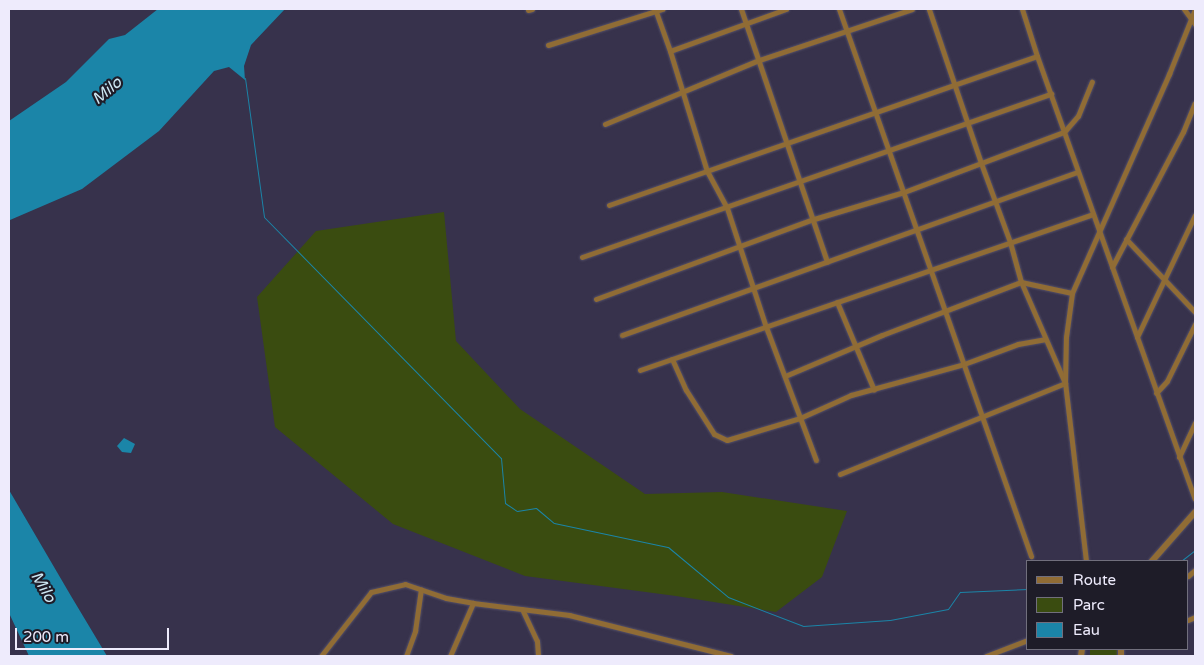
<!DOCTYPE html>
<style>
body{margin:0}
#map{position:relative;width:1204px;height:665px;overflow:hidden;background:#37324c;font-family:"Varela Round",sans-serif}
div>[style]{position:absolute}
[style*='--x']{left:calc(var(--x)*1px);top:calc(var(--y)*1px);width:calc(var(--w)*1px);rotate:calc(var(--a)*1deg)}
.green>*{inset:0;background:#3a4c10;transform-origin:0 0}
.water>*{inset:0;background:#1b85a8}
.stream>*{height:1px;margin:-0.5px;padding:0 0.5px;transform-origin:0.5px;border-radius:0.5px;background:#1b85a8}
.roads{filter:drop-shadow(0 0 1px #545068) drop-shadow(0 0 1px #545068)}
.minor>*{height:5px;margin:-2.5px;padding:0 2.5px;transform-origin:2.5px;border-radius:2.5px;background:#906c35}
.tertiary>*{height:6px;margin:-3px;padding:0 3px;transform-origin:3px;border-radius:3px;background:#906c35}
span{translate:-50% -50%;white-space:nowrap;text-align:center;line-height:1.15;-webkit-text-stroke:4.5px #1e1c28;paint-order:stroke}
.water-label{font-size:16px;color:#cee8f4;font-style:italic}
.frame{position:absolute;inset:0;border:10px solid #eeebfc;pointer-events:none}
.legend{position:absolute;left:1026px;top:560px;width:162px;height:90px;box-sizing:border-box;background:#1e1c28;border:1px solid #716f7d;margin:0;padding:6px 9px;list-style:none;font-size:15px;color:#eeebfc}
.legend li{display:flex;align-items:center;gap:10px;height:25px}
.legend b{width:25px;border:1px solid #716f7d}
.scale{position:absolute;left:15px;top:628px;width:154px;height:22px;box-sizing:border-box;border:2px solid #eeebfc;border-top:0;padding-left:6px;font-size:15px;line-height:18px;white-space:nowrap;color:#eeebfc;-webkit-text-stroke:4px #1e1c28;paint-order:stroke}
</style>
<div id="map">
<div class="green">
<div style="clip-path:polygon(444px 212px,456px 341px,520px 409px,645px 494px,722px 492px,847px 511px,822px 577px,776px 612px,676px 596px,525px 576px,393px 524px,275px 427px,257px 297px,316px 231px)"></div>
<div style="left:1090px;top:649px;width:27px;height:7px"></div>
</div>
<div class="water">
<div style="clip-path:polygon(158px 9px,285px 9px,251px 45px,244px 66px,245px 80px,229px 67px,214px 71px,159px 131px,82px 189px,10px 220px,9px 223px,9px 121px,66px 82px,109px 39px,125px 35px)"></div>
<div style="clip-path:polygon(124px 438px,135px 444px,131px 453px,122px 452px,117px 446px)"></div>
<div style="clip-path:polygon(9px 490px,71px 596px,107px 656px,29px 656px,9px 613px)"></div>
</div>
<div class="stream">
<div style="--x:245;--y:78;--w:140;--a:82.2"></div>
<div style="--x:264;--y:217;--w:338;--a:45.5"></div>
<div style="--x:501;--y:458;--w:45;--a:84.9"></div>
<div style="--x:505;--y:503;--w:14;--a:34"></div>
<div style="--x:517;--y:511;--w:19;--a:-9"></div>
<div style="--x:536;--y:508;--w:23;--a:40"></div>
<div style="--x:554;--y:523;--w:116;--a:11.9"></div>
<div style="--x:668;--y:547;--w:78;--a:39.8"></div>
<div style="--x:728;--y:597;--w:80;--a:21.1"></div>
<div style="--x:803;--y:626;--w:87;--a:-3.9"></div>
<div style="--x:890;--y:620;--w:59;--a:-10.7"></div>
<div style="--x:948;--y:609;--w:21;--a:-55"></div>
<div style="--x:960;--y:592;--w:68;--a:-2.5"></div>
<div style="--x:1181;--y:561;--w:18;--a:-38"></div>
</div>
<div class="roads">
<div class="minor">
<div style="--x:655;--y:9;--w:45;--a:70.3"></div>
<div style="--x:741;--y:9;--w:267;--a:71.2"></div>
<div style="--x:786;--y:9;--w:123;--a:160.1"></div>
<div style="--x:670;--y:51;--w:126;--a:72.9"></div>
<div style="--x:707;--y:171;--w:42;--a:61.6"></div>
<div style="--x:727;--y:208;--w:125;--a:71.9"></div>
<div style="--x:766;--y:327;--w:142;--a:69.4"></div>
<div style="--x:839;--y:9;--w:580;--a:70.66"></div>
<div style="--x:1022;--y:9;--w:49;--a:72.3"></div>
<div style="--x:1037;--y:56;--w:470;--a:70.4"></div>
<div style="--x:1184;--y:9;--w:19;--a:54"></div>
<div style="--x:528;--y:10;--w:4;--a:-14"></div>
<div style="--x:548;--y:45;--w:120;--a:-17.5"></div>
<div style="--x:605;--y:124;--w:167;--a:-22.6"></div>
<div style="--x:759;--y:60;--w:161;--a:-18.4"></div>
<div style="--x:609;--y:205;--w:453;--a:-19.2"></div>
<div style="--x:1126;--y:239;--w:100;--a:46.6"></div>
<div style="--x:582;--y:257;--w:497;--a:-19.2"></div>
<div style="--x:1112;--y:267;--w:153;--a:-62.3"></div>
<div style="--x:1183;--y:132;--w:31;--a:-68"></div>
<div style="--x:596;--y:299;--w:232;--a:-20.2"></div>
<div style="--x:814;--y:219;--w:94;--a:-16.7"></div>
<div style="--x:904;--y:192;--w:171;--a:-20.6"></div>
<div style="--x:1064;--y:132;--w:21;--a:-49"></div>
<div style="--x:1078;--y:116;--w:37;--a:-68"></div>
<div style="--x:837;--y:302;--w:95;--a:67.2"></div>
<div style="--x:622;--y:335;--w:484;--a:-19.7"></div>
<div style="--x:1137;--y:337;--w:135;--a:-64.6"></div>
<div style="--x:672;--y:359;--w:34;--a:66"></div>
<div style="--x:686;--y:390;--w:52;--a:57.5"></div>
<div style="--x:714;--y:434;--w:14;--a:25"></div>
<div style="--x:727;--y:440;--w:76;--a:-16.8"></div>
<div style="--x:800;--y:418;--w:56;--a:-24.3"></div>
<div style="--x:851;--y:395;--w:117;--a:-15.3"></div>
<div style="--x:964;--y:364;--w:58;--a:-20.3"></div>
<div style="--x:1018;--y:344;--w:27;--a:-10"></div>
<div style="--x:640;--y:370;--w:479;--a:-19"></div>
<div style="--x:785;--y:376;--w:105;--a:-22.9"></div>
<div style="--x:882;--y:335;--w:149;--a:-20.9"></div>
<div style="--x:1021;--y:282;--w:52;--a:12.2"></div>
<div style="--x:1156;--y:393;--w:16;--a:-47"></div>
<div style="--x:1167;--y:381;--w:64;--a:-63.8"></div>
<div style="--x:1179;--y:457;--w:38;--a:-65"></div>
<div style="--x:840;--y:474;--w:243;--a:-22"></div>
<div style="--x:1065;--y:383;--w:110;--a:-113.5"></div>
<div style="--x:1021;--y:282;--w:41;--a:-105.4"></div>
<div style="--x:1010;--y:242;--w:84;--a:-110.2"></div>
<div style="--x:981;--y:163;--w:163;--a:-108.7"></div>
<div style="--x:1086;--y:561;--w:179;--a:-96.7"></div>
<div style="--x:1065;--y:383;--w:46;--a:-88.8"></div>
<div style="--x:1066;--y:337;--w:44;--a:-82.2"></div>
<div style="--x:1072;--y:293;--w:240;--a:-66.1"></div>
<div style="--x:1169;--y:74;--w:70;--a:-68.2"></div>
<div style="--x:1188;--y:576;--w:9;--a:-41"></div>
<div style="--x:522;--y:609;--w:35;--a:65"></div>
<div style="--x:537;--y:641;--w:15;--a:86"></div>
<div style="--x:1188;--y:620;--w:8;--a:-23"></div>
<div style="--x:321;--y:656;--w:81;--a:-52"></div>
<div style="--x:371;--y:592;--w:35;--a:-13"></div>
<div style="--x:405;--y:584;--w:43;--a:18.9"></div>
<div style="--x:446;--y:598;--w:27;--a:10"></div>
<div style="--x:473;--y:603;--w:97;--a:7.1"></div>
<div style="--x:569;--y:615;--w:167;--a:14.2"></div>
<div style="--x:406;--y:656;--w:27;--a:-70"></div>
<div style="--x:415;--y:631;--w:42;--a:-81.9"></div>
<div style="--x:450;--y:656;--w:58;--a:-66.5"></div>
<div style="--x:986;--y:656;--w:45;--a:-20.9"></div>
</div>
<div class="tertiary">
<div style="--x:1152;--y:561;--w:65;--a:-48.7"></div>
<div style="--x:1081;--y:656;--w:7;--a:-82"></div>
<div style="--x:1121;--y:656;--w:7;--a:-90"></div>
</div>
</div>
<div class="water-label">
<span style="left:107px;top:91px;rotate:-40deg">Milo</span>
<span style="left:43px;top:587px;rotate:59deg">Milo</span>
</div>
<div class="frame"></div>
<ul class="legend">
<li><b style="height:6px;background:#906c35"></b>Route</li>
<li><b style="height:14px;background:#3a4c10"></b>Parc</li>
<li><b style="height:14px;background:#1b85a8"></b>Eau</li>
</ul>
<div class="scale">200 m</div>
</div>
